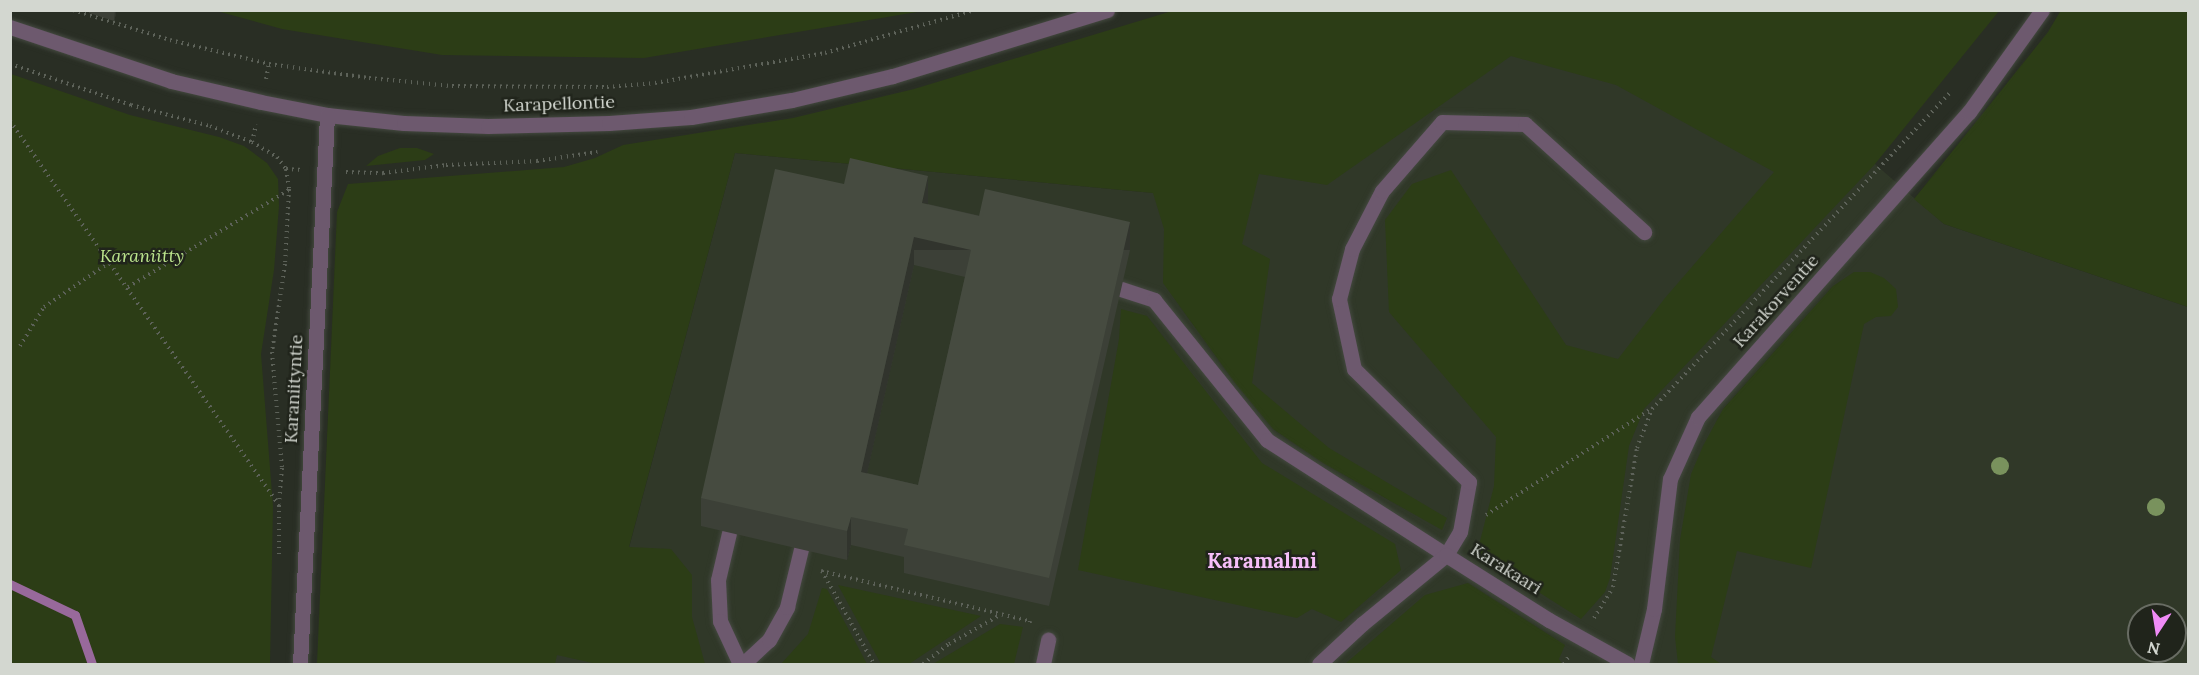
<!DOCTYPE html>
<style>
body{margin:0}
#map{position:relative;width:2199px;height:675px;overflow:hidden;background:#292e24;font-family:Lora,serif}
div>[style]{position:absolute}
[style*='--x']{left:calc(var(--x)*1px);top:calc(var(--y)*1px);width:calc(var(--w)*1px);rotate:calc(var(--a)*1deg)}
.built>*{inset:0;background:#303828}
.green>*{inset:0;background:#2c3d16}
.stream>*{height:9px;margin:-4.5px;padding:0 4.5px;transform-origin:4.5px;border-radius:4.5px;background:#98699b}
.path>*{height:4px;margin-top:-2px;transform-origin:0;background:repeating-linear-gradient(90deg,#5d6259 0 1.5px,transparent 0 6px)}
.roads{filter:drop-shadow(0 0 2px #444940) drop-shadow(0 0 2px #444940)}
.minor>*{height:15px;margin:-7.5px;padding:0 7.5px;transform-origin:7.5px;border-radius:7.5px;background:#6d596e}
.trees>*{width:18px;height:18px;margin:-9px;border-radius:50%;background:#79925d}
.wall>*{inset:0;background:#3c4037}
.shaded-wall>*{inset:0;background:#31342d;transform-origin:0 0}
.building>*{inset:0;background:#464b40}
span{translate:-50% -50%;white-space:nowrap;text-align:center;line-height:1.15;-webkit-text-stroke:5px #20241b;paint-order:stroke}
.street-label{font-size:18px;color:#d3d7d0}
.park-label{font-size:18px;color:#bbe48c;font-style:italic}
.quarter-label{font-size:21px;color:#f6bef9;font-weight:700}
.frame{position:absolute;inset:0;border:12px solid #d3d7d0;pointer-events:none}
.north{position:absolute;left:2127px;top:603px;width:60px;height:60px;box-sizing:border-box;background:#20241b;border:2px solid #686c63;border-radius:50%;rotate:192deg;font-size:16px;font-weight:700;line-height:24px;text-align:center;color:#d3d7d0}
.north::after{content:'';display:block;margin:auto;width:21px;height:27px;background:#ef8bf6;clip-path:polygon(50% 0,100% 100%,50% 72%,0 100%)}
</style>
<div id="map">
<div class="built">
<div style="clip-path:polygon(evenodd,1491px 11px,1816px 131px,1875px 164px,1944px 224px,2188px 307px,2188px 664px,363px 664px,629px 548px,735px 153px,1153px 193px,1259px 174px,1491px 11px,2139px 615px,2175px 615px,2175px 651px,2139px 651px,2139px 615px)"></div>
</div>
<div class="green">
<div style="clip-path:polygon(2061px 10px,2188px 11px,2188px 307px,1944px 224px,1914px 199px,2048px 32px)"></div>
<div style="clip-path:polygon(217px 11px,923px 11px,644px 58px,442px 55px,282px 29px)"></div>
<div style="clip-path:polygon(1172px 11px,1999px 11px,1875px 164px,1644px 409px,1629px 446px,1610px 578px,1605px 592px,1581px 619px,1477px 553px,1494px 486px,1496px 437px,1389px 312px,1385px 220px,1412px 184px,1451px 170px,1566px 345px,1618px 359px,1665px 298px,1774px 172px,1616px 85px,1511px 56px,1327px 185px,1259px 174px,1242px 244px,1270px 259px,1252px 383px,1329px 448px,1447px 518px,1442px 530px,1323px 463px,1273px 429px,1235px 383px,1163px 283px,1164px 229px,1153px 193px,735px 153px,629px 547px,671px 549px,692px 575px,692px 617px,705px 664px,597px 664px,557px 655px,555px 664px,317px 664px,337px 212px,348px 184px,564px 167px,595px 158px,623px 145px,793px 118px,914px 89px)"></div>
<div style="clip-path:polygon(11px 74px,130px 115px,219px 137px,244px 146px,267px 163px,278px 179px,279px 206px,274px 270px,261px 354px,273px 506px,270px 664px,11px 664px)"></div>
<div style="clip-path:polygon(400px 148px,417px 148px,434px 154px,425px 160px,366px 166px,378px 156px)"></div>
<div style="clip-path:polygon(1854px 272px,1870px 272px,1884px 278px,1896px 289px,1898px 307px,1891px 316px,1876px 317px,1864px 324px,1811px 568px,1737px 551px,1711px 657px,1721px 664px,1678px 664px,1675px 637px,1680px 540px,1691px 474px,1703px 446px,1723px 409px,1833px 286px)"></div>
<div style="clip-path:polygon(1121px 309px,1147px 316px,1262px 463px,1395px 544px,1401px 570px,1341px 622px,1312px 609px,1297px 618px,1078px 570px,1119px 339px)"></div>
<div style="clip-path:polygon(1468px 583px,1565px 645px,1559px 659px,1562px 664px,1345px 664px,1425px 595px)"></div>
<div style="clip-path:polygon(838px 585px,981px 616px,909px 664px,881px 664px)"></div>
<div style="clip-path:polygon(822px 588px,827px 589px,867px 664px,781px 664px,808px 634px)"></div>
<div style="clip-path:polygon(1000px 624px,1023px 627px,1014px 664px,933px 664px)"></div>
</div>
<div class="stream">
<div style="--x:10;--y:584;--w:72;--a:25.5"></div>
<div style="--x:75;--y:615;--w:52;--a:70.9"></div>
</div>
<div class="path">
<div style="--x:73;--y:10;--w:102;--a:17.2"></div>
<div style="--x:170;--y:40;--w:102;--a:13.6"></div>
<div style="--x:10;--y:64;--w:128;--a:18.7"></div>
<div style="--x:131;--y:105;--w:82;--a:14.9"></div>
<div style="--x:210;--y:126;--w:45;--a:20.9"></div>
<div style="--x:252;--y:142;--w:18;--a:-77"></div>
<div style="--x:266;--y:79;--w:15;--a:-79"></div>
<div style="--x:269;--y:64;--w:101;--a:8"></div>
<div style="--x:369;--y:78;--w:83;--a:5.5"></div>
<div style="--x:452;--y:86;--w:155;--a:0.4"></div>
<div style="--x:607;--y:87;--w:48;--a:-4.8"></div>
<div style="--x:655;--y:83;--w:173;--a:-10"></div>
<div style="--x:825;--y:53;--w:156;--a:-16"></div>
<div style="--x:10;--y:121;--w:469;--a:55"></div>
<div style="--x:279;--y:505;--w:52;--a:90"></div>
<div style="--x:252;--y:142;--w:29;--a:31"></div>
<div style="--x:277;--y:157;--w:15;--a:53"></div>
<div style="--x:286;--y:169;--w:20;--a:81"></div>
<div style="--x:289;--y:189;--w:75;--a:93.1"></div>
<div style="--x:285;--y:264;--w:89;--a:98.4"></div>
<div style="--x:272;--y:352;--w:116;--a:85.1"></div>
<div style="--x:282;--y:468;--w:36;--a:95"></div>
<div style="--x:286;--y:169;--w:17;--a:3"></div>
<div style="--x:346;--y:172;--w:37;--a:2"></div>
<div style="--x:383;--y:173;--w:64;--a:-7.2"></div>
<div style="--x:446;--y:165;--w:91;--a:-2.5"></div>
<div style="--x:537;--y:161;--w:61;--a:-8.5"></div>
<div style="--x:128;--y:287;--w:188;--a:-31.1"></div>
<div style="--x:20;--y:346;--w:46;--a:-58.4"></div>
<div style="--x:44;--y:307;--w:80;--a:-34.3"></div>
<div style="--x:1486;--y:515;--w:196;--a:-32.7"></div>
<div style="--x:821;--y:571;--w:215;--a:13.5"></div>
<div style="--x:1030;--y:621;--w:5;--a:101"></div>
<div style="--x:822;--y:571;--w:107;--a:60.8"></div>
<div style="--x:1594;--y:618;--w:36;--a:-58"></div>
<div style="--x:1613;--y:587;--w:141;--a:-80.2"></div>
<div style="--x:1637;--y:448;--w:42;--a:-69"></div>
<div style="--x:1652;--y:409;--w:437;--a:-46.7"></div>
<div style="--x:923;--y:664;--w:33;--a:-38"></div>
<div style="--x:949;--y:644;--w:59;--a:-29.6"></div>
<div style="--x:1564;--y:664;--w:9;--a:-58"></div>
</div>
<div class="roads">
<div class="minor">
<div style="--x:10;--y:27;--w:170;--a:18.5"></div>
<div style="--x:171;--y:81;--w:92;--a:13.1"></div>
<div style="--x:261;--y:102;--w:67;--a:11.1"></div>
<div style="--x:327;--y:115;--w:77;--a:5.9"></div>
<div style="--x:404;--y:123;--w:84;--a:2"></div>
<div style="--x:488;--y:126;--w:121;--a:-1.4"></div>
<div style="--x:609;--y:123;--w:82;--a:-4.2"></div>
<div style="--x:691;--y:117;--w:102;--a:-9.6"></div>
<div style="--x:792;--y:100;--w:104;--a:-13.4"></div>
<div style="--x:893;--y:76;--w:224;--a:-17.1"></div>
<div style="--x:1121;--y:289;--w:35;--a:18"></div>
<div style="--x:1154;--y:300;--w:180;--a:51.1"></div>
<div style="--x:1267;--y:440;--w:213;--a:32.7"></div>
<div style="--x:1446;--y:555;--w:27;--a:-59"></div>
<div style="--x:1460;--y:532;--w:51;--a:-79.8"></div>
<div style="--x:1469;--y:482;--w:161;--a:-135.5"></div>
<div style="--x:1354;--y:369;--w:72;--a:-102.1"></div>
<div style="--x:1339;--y:299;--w:52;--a:-75.4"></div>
<div style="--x:1352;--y:249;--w:65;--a:-62.7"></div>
<div style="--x:1382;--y:191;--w:91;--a:-49"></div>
<div style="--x:1442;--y:122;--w:83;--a:1.4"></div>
<div style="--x:1525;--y:124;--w:161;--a:42.2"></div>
<div style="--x:729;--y:533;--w:48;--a:103.2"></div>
<div style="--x:718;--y:580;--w:41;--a:87.2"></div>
<div style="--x:720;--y:621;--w:47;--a:65.1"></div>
<div style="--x:300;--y:664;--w:550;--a:-87.18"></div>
<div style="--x:743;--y:664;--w:35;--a:-43"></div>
<div style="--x:769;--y:640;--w:38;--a:-61"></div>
<div style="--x:787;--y:607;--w:60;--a:-76.4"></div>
<div style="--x:1043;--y:664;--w:25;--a:-78"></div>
<div style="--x:1319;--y:664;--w:59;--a:-42.9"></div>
<div style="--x:1362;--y:624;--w:109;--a:-39.4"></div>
<div style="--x:1446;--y:555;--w:122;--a:32.3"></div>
<div style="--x:1549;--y:620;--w:90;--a:29.1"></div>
<div style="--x:1641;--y:664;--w:57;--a:-76.7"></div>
<div style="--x:1654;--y:609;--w:131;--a:-83"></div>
<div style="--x:1670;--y:479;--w:68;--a:-65.7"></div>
<div style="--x:1698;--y:417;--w:408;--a:-48.4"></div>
<div style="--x:1969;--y:112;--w:125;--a:-54.4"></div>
</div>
</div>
<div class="trees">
<div style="left:2000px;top:466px"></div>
<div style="left:2156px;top:507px"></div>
</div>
<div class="wall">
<div style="clip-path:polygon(89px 10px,116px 10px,116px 14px,114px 21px,89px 13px)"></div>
<div style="clip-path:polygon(evenodd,928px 204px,1130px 250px,1049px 606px,904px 573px,904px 557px,851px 545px,847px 560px,701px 526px,701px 498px,928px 204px,914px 265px,965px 277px,918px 485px,867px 473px,914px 265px)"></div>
</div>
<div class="shaded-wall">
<div style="clip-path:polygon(115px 10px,116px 10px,116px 14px,114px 21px)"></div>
<div style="clip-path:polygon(928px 176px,928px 204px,922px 203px)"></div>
<div style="left:1130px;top:222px;width:28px;height:365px;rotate:90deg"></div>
<div style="clip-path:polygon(914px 237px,914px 265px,861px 500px,861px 472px)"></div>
<div style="clip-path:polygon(851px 517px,851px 545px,847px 560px,847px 531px)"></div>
</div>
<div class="building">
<div style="clip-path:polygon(evenodd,850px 158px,928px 176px,922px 203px,979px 216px,985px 189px,1130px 222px,1049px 578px,904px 545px,908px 529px,851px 517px,847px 531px,701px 498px,775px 169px,844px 184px,850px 158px,914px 237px,971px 250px,918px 485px,861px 472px,914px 237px)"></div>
</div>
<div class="street-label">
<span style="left:559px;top:104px;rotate:-2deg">Karapellontie</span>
<span style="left:1776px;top:301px;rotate:-48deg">Karakorventie</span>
<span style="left:294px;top:389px;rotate:-87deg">Karaniityntie</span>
<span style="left:1506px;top:569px;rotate:32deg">Karakaari</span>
</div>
<div class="park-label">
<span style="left:142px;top:256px">Karaniitty</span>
</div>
<div class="quarter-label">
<span style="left:1262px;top:561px">Karamalmi</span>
</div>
<div class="frame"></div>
<div class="north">N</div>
</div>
